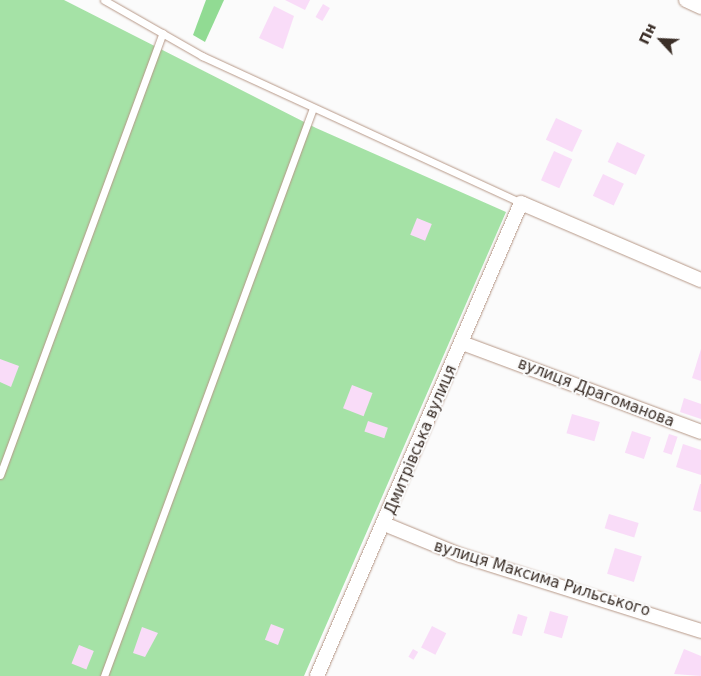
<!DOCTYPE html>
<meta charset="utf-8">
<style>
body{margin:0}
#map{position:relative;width:701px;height:676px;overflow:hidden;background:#fbfbfb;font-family:"DejaVu Sans",sans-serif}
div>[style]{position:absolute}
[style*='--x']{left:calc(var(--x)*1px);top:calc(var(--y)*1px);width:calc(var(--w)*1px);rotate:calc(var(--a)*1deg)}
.green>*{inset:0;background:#a5e2a6}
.forest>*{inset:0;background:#91db93}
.building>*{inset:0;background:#f9dcf8;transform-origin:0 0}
.roads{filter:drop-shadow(0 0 1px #b69887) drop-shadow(0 0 1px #b69887)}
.lane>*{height:7px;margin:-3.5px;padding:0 3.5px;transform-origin:3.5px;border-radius:3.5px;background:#fff}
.street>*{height:14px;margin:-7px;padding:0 7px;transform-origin:7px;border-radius:7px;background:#fff}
span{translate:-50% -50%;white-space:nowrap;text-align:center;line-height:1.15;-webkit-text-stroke:4px #fbfbfb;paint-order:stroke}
.street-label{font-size:15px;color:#3b2f28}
.north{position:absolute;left:636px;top:15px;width:50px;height:50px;-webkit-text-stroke:4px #fbfbfb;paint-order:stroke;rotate:295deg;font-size:14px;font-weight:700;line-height:20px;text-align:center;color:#3b2f28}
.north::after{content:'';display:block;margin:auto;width:18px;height:22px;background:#3b2f28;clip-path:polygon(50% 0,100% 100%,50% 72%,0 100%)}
</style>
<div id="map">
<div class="green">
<div style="clip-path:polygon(0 0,64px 0,316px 128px,506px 212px,304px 676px,0 676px)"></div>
</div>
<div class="forest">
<div style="clip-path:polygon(206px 0,224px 0,205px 42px,193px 35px)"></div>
</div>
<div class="building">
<div style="clip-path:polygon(285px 0,310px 0,305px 10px)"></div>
<div style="left:323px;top:4px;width:8px;height:15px;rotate:30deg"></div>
<div style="clip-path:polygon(274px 6px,294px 16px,283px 49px,259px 38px)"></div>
<div style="left:556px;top:118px;width:29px;height:24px;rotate:25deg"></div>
<div style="left:617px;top:142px;width:31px;height:22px;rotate:25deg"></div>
<div style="left:554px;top:151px;width:20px;height:32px;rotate:24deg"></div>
<div style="left:603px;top:174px;width:23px;height:24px;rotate:25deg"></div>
<div style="left:417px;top:218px;width:16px;height:18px;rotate:22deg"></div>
<div style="clip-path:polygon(701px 349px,701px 381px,692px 378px)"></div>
<div style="clip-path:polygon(0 359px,19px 366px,11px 387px,0 382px)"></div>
<div style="left:352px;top:385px;width:22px;height:25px;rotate:21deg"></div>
<div style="clip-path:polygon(684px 398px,701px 404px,701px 419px,680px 412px)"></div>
<div style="left:572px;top:414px;width:29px;height:20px;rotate:16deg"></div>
<div style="left:368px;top:421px;width:21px;height:11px;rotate:19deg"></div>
<div style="left:632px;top:431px;width:20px;height:23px;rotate:18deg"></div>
<div style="left:669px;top:434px;width:9px;height:19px;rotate:18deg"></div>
<div style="clip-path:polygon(683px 444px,701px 450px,701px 475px,676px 467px)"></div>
<div style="clip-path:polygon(700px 484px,701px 484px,701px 512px,693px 510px)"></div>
<div style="left:609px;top:514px;width:31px;height:15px;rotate:17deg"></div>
<div style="left:615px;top:548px;width:28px;height:27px;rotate:17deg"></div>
<div style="left:550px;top:611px;width:19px;height:23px;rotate:16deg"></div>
<div style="left:518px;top:614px;width:10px;height:20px;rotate:17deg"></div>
<div style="left:271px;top:624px;width:14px;height:17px;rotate:21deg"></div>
<div style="left:432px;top:626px;width:16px;height:24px;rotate:27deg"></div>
<div style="clip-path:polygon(142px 627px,158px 633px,145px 657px,133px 653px)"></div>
<div style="left:79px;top:645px;width:16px;height:20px;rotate:22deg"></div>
<div style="left:413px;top:649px;width:6px;height:9px;rotate:31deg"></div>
<div style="clip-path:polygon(684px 649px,701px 656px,701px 676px,674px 674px)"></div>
</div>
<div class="roads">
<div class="lane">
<div style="--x:104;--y:0;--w:113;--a:29.7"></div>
<div style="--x:202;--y:56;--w:351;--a:24.7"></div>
<div style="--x:0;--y:475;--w:471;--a:-69.8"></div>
<div style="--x:104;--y:676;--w:605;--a:-69.8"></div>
</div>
<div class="street">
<div style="--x:686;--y:0;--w:17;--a:25"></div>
<div style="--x:462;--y:343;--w:255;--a:20.4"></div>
<div style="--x:384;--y:524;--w:82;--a:22.2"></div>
<div style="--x:460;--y:555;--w:253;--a:17.5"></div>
<div style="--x:317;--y:676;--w:515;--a:-66.67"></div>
<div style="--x:521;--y:203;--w:196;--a:23.2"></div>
</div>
</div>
<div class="street-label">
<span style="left:596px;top:393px;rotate:21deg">вулиця Драгоманова</span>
<span style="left:421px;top:440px;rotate:-67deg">Дмитрівська вулиця</span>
<span style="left:542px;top:579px;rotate:17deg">вулиця Максима Рильського</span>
</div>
<div class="north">Пн</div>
</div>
